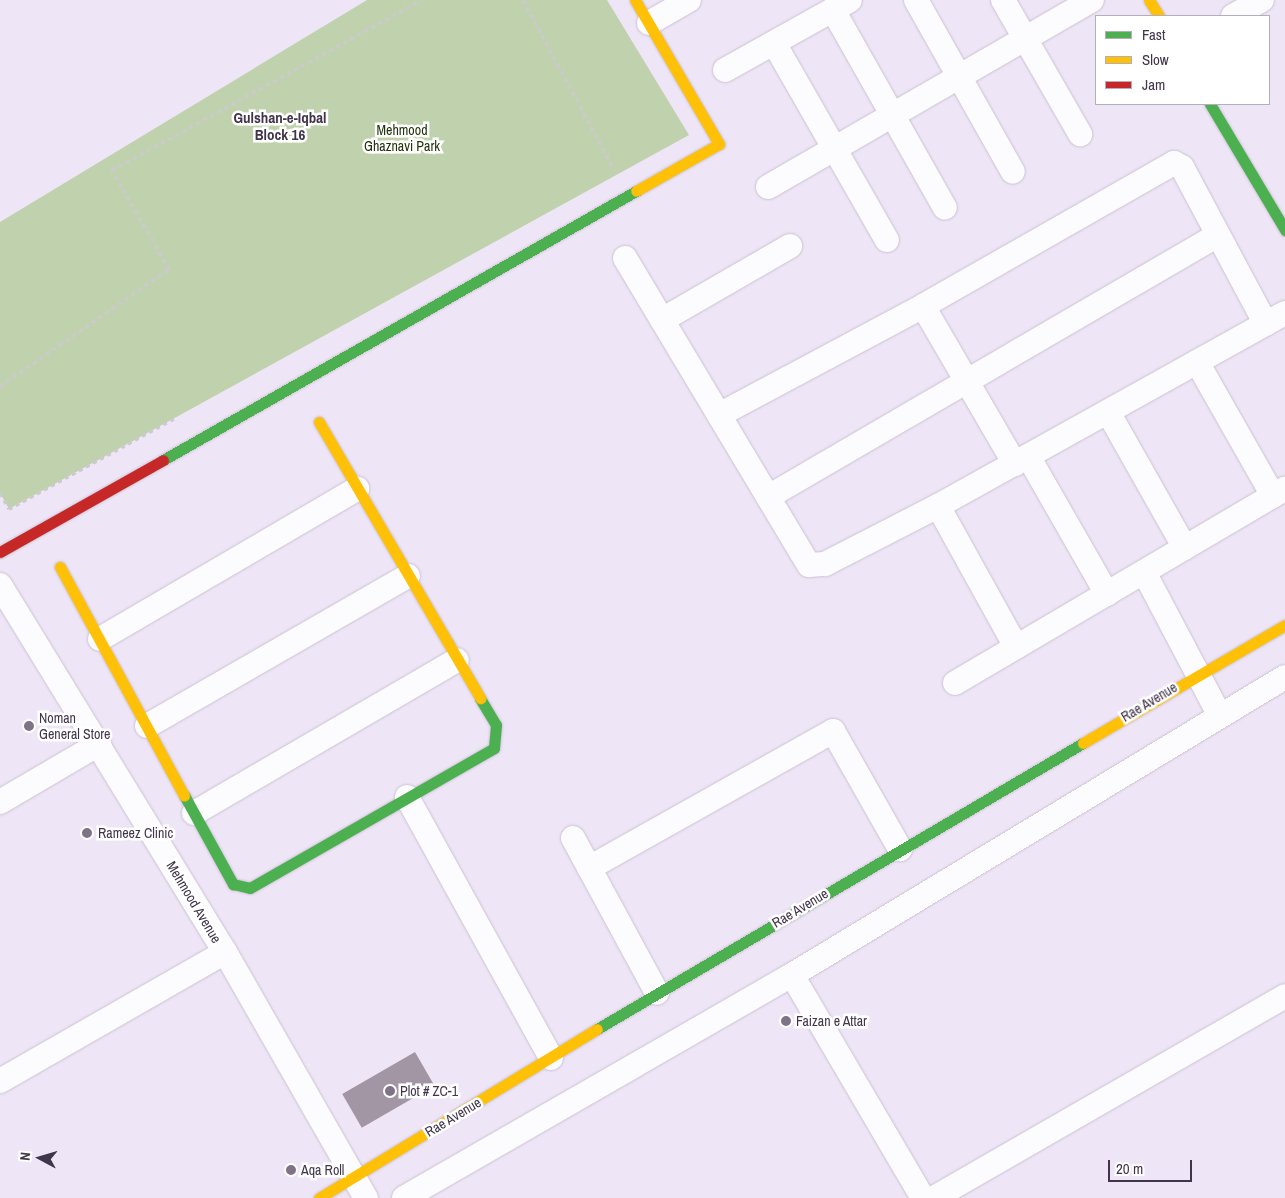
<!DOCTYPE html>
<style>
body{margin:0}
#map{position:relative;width:1285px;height:1198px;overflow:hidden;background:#eee5f6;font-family:"Archivo Narrow",sans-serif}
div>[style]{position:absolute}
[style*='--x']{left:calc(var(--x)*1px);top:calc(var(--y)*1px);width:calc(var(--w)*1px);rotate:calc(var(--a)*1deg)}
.green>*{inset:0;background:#c0d2ad}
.building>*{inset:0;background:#a296a5;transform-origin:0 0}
.path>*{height:3px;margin-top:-1.5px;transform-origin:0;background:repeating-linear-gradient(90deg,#cdc9d1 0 4px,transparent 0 8px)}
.roads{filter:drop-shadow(0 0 1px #cbc2d3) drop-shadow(0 0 1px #cbc2d3)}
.street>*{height:24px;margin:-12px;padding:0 12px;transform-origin:12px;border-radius:12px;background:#fcfbfe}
.fast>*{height:11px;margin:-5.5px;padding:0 5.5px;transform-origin:5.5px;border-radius:5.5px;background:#4caf50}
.slow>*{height:11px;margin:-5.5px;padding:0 5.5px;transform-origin:5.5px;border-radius:5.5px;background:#ffc107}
.jam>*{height:11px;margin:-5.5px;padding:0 5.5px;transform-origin:5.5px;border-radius:5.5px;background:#c62828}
.dots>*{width:14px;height:14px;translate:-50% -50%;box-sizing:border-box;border:2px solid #fff;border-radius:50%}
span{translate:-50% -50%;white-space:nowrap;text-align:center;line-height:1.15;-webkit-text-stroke:5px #fff;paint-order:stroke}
.park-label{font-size:14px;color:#22330d}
.street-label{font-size:14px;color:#41354b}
.poi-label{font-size:14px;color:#41354b}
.left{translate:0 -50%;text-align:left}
.neighbourhood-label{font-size:15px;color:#41354b;font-weight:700}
.legend{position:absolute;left:1095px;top:15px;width:175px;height:90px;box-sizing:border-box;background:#fff;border:1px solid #b3aeb7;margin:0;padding:6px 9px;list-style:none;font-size:15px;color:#41354b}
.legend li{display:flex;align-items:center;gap:10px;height:25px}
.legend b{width:25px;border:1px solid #b3aeb7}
.north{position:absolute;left:15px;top:1133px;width:50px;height:50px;-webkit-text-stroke:4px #fff;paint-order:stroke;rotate:276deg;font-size:14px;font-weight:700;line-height:20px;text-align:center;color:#41354b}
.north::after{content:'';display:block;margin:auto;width:18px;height:22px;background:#41354b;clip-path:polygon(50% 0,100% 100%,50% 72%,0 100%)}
.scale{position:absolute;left:1108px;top:1160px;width:84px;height:22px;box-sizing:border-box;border:2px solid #41354b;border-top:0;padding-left:6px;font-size:15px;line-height:18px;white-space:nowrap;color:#41354b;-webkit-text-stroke:4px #fff;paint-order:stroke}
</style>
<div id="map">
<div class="green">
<div style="clip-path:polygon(367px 0,607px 0,689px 135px,9px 509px,0 493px,0 222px)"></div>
</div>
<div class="building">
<div style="left:415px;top:1052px;width:39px;height:84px;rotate:60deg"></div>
</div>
<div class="path">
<div style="--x:523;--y:0;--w:194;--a:61.7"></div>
<div style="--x:0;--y:386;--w:206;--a:-34.7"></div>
<div style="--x:169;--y:269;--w:114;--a:-119.9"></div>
<div style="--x:112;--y:170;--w:353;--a:-28.8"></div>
<div style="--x:0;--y:493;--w:18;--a:61"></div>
<div style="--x:9;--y:509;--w:189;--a:-28.7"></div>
</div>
<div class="roads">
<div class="street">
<div style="--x:916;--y:0;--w:197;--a:60.6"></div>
<div style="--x:1003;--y:0;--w:155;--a:60.1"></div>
<div style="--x:833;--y:10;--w:227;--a:60.5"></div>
<div style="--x:1233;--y:16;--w:33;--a:-29"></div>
<div style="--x:649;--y:23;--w:46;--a:-29.9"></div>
<div style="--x:774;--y:43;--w:227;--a:60.2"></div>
<div style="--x:725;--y:70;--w:143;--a:-29.2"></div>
<div style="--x:768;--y:187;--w:374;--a:-30"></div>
<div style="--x:625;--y:258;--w:358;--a:59.1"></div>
<div style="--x:809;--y:565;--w:16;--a:-4"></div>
<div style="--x:825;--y:564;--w:127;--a:-27.2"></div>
<div style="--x:938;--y:506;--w:397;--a:-29.1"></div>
<div style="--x:923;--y:306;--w:183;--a:59.8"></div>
<div style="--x:662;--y:320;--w:148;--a:-30"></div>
<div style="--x:1197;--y:362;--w:154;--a:60.4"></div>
<div style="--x:1108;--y:412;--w:156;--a:60.5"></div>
<div style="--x:719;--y:415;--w:231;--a:-28.1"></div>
<div style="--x:923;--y:306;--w:289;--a:-29.7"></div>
<div style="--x:1174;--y:163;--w:9;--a:27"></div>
<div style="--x:1182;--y:167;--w:178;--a:61.9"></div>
<div style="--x:1028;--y:456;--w:159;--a:60.2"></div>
<div style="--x:768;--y:497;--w:518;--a:-30.22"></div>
<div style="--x:938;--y:506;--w:161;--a:61"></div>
<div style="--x:1144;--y:572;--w:161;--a:62.2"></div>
<div style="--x:0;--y:585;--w:430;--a:58.5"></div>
<div style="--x:225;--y:952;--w:284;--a:60.2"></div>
<div style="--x:100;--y:639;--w:298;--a:-30.3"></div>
<div style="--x:955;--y:683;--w:383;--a:-30.5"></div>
<div style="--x:147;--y:726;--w:301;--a:-29.9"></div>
<div style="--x:407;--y:797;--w:298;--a:61.1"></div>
<div style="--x:0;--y:802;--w:115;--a:-30.4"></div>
<div style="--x:194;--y:813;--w:304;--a:-30.2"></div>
<div style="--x:573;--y:838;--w:176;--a:61.5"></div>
<div style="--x:589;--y:868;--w:280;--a:-29.3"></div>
<div style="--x:833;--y:731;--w:136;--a:60.4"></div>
<div style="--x:792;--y:975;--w:259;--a:59.6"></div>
<div style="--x:0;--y:1081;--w:259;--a:-29.8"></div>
<div style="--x:404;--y:1198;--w:448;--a:-29.9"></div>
<div style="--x:792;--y:975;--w:576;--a:-31.15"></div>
<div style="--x:934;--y:1198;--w:405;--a:-29.9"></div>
</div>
<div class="fast">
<div style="--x:1210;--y:104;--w:147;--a:59.2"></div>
<div style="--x:163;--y:460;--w:544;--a:-29.63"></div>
<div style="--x:184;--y:795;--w:102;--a:61.2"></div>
<div style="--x:233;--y:884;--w:17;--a:13"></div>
<div style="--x:250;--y:888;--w:281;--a:-29.8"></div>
<div style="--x:494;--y:748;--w:23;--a:-85"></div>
<div style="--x:496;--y:725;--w:31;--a:-121"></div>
<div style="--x:597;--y:1029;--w:564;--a:-30.48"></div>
</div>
<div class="slow">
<div style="--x:635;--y:0;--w:167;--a:59.7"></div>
<div style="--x:719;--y:144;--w:95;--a:150.5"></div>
<div style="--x:1149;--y:0;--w:19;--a:58"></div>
<div style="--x:319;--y:422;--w:320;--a:59.7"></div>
<div style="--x:60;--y:567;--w:260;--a:61.5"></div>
<div style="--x:1083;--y:743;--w:234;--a:-30.3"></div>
<div style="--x:319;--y:1198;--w:325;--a:-31.3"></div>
</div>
<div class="jam">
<div style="--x:0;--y:552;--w:187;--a:-29.4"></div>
</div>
</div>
<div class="dots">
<div style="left:29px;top:726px;background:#7e7387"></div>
<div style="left:87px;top:833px;background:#7e7387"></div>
<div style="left:786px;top:1021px;background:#7e7387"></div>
<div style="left:390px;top:1091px;background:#7e7387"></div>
<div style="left:291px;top:1170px;background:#7e7387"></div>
</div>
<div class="park-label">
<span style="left:402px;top:138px">Mehmood<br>Ghaznavi Park</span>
</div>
<div class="street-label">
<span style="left:1149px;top:702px;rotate:-31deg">Rae Avenue</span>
<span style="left:194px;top:902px;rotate:59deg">Mehmood Avenue</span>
<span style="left:800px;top:908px;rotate:-31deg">Rae Avenue</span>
<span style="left:453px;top:1117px;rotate:-31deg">Rae Avenue</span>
</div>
<div class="poi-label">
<span class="left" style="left:39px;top:726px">Noman<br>General Store</span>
<span class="left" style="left:98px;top:833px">Rameez Clinic</span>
<span class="left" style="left:796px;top:1021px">Faizan e Attar</span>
<span class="left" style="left:400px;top:1091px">Plot # ZC-1</span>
<span class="left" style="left:301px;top:1170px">Aqa Roll</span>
</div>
<div class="neighbourhood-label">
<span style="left:280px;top:126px">Gulshan-e-Iqbal<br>Block 16</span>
</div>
<ul class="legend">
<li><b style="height:6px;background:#4caf50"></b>Fast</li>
<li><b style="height:6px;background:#ffc107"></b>Slow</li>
<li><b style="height:6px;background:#c62828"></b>Jam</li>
</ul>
<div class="north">N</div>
<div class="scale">20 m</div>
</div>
